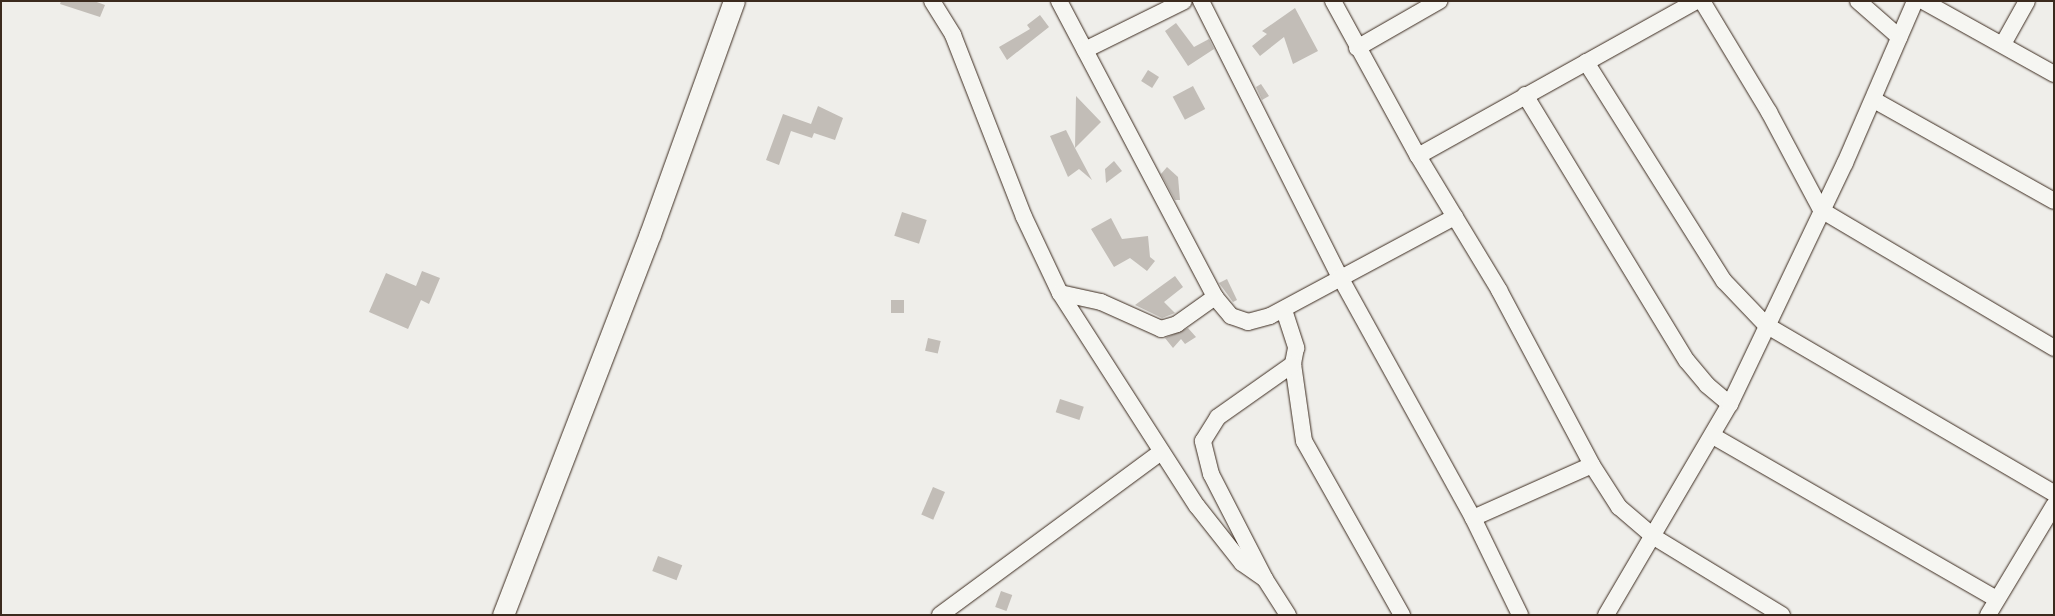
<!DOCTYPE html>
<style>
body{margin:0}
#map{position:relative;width:2055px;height:616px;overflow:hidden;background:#efeeea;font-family:Caveat,sans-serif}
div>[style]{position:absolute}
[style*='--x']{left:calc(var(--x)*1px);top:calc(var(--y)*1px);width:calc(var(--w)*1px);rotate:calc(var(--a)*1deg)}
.building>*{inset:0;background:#c2bdb7;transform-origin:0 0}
.roads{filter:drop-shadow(0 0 1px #3b2a1e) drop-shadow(0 0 1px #3b2a1e)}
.minor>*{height:16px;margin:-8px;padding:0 8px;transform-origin:8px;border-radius:8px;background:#f6f6f2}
.major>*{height:21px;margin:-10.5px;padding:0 10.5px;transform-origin:10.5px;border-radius:10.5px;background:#f6f6f2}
span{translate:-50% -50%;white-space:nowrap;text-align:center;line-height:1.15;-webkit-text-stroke:4px #f6f6f2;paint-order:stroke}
.frame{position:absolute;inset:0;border:2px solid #3b2a1e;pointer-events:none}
</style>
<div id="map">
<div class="building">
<div style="clip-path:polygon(61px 1px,94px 1px,105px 5px,100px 17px,60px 4px)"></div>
<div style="clip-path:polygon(1295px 8px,1318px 51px,1293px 64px,1284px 37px,1260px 56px,1252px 46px,1267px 34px,1262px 31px)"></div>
<div style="clip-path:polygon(1040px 15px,1049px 27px,1007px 60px,999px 47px,1030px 29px,1027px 25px)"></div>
<div style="clip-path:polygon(1176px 23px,1194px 47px,1209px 39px,1214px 49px,1188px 66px,1165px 31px)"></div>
<div style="left:1148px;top:70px;width:13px;height:13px;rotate:32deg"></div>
<div style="clip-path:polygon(1261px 84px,1269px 96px,1262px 100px,1256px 87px)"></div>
<div style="left:1193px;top:86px;width:26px;height:23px;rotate:62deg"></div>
<div style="clip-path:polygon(1076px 96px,1101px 122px,1075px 148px,1092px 180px,1079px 169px,1068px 177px,1050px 136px,1066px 130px,1075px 148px)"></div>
<div style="clip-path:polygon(818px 106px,843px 118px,835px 140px,814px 133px,812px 138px,791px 131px,779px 165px,766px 160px,783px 114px,811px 124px)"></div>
<div style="clip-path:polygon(1114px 161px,1122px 171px,1106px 183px,1105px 169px)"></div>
<div style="clip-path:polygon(1167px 167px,1178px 177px,1180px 200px,1175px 200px,1161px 174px)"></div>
<div style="left:902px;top:212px;width:26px;height:25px;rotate:18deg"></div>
<div style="clip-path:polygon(1111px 218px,1122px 239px,1148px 236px,1150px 257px,1155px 261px,1147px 271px,1130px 258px,1114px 267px,1091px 229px)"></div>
<div style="clip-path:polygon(422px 271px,440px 278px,429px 304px,421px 300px,408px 329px,369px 312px,386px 273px,416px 286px)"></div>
<div style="clip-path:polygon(1175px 276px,1183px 287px,1164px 302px,1175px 313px,1162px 318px,1135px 305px)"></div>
<div style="clip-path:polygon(1227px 279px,1237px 300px,1233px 302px,1219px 283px)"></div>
<div style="left:904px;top:300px;width:13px;height:13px;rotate:90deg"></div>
<div style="clip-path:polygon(1188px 328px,1196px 337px,1185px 344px,1181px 339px,1173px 348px,1165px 338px)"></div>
<div style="left:928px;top:338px;width:13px;height:13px;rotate:13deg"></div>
<div style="left:1060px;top:399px;width:25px;height:14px;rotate:18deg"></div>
<div style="left:933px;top:487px;width:13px;height:30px;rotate:23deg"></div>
<div style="left:658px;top:556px;width:26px;height:16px;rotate:21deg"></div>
<div style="left:1001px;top:591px;width:12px;height:17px;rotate:20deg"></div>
</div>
<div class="roads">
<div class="minor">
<div style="--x:932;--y:1;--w:40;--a:58"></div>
<div style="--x:953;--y:35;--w:195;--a:68.7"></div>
<div style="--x:1024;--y:217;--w:84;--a:64.7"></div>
<div style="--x:1060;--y:293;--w:253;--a:57.3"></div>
<div style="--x:1197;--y:506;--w:73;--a:51.7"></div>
<div style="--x:1242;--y:563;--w:28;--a:35"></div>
<div style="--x:1059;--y:1;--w:335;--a:62.2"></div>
<div style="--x:1215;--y:297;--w:25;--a:50"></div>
<div style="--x:1231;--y:316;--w:18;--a:19"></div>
<div style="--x:1248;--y:322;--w:23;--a:-15"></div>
<div style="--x:1270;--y:316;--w:210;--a:-28.2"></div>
<div style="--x:1201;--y:1;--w:309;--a:63.3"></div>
<div style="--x:1340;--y:277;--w:275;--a:61.1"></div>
<div style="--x:1473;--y:518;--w:108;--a:64.1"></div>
<div style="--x:1333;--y:1;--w:177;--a:61.3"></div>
<div style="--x:1418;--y:156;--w:157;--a:58.8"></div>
<div style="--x:1499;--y:290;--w:198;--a:62"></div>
<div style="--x:1592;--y:465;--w:50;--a:57.3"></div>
<div style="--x:1619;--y:507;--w:46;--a:40.6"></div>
<div style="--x:1654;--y:537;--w:150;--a:31.4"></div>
<div style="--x:1702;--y:1;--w:130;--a:58.9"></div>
<div style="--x:1769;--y:112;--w:111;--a:62"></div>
<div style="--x:1821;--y:210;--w:271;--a:30.6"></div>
<div style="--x:1858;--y:1;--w:55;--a:41.3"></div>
<div style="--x:1923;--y:1;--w:150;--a:29.1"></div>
<div style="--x:2003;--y:44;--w:49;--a:-60.8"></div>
<div style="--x:1357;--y:48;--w:95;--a:-29.8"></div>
<div style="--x:1085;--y:50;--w:110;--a:-26.3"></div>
<div style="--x:1586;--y:62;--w:259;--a:57.8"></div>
<div style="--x:1724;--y:281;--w:61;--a:46.3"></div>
<div style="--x:1766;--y:325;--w:333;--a:30.3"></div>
<div style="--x:1525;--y:95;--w:311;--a:58.7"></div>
<div style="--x:1687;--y:361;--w:31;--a:50"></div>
<div style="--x:1707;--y:385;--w:30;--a:40"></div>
<div style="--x:1874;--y:100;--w:206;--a:29.3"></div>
<div style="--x:1418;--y:156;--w:319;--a:-29.1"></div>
<div style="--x:1060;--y:293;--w:42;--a:12.4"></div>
<div style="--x:1101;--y:302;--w:66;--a:24.2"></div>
<div style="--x:1161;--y:329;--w:17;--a:-17"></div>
<div style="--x:1177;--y:324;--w:47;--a:-35.4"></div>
<div style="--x:1284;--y:310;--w:40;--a:72"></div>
<div style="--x:1296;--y:348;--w:16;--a:101"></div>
<div style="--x:1293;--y:364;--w:78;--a:81.9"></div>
<div style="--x:1304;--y:441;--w:200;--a:60.6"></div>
<div style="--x:1713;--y:436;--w:327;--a:29.9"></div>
<div style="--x:1473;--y:518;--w:130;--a:-24"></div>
<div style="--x:940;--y:615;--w:275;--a:-36.4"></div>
<div style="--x:1288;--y:615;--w:43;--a:-122.6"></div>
<div style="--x:1265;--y:579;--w:118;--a:-117.2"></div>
<div style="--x:1211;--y:474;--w:34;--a:-104"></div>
<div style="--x:1203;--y:441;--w:28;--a:-58"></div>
<div style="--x:1218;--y:417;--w:92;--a:-35.2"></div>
<div style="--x:1606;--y:615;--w:245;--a:-59.6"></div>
<div style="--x:1730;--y:404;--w:267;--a:-64.5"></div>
<div style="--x:1845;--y:163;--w:176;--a:-66.6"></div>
<div style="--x:1988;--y:615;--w:128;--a:-59"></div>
</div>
<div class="major">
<div style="--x:503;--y:615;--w:408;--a:-68.9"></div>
<div style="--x:650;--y:234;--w:248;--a:-70.2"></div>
</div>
</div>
<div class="frame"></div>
</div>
